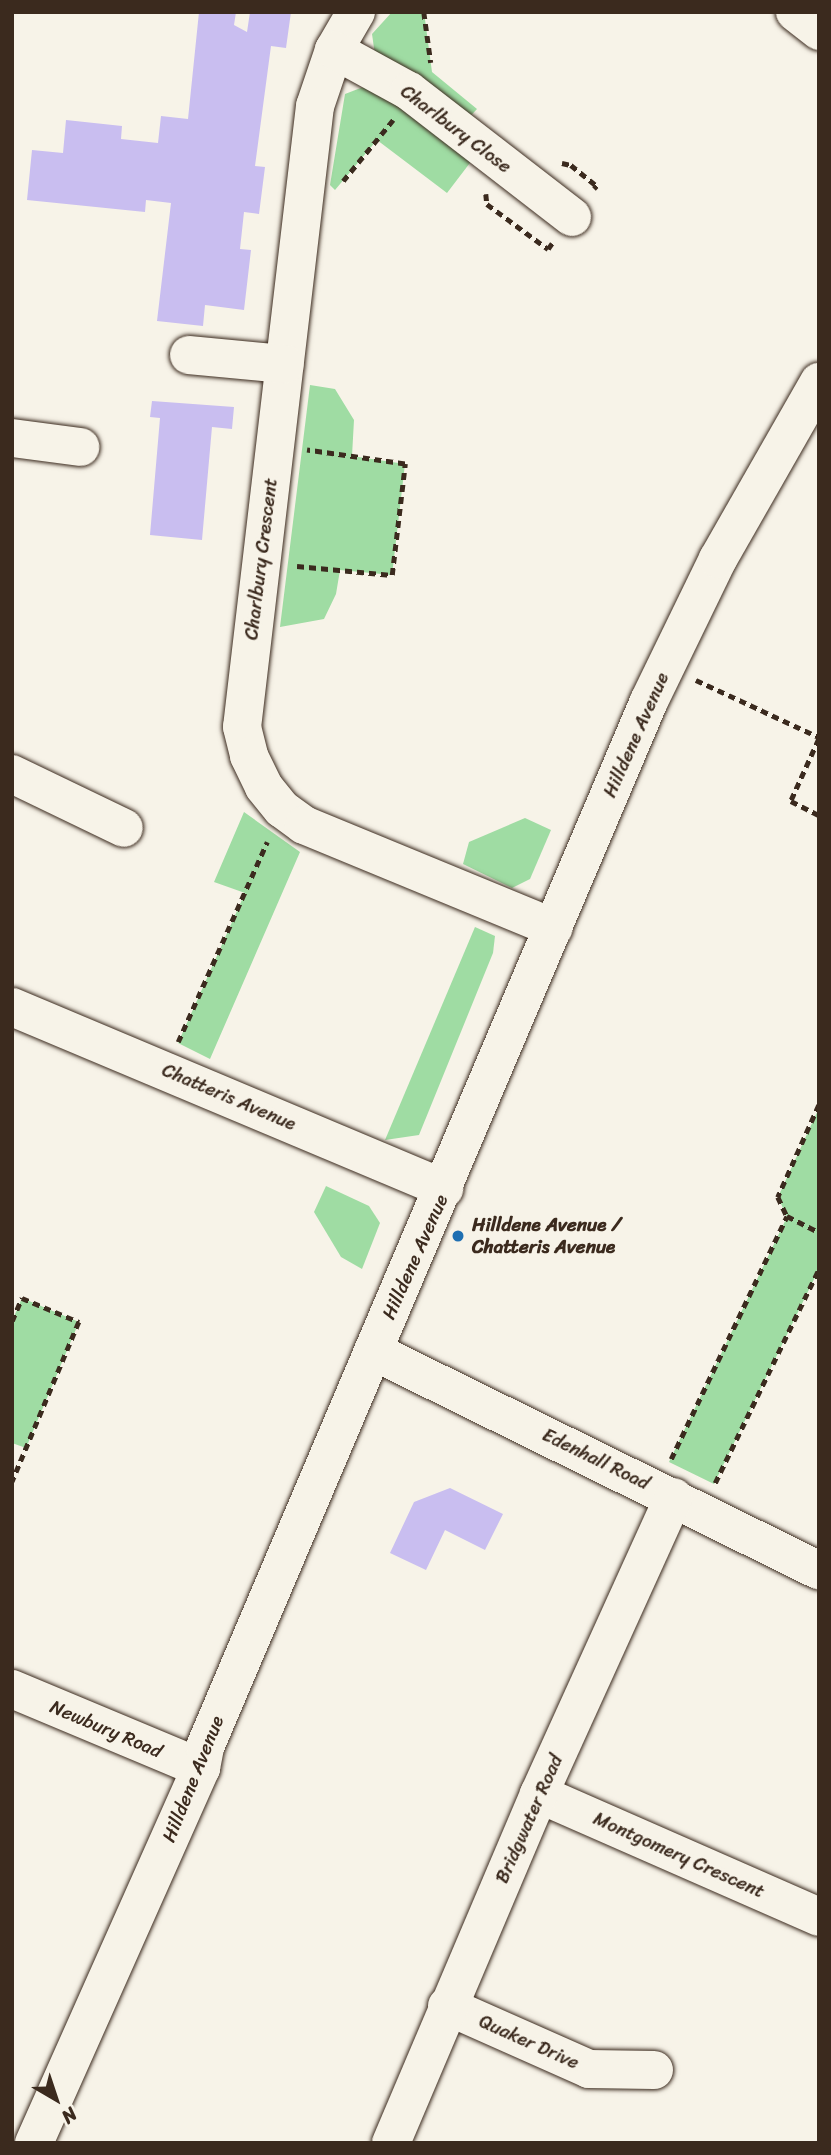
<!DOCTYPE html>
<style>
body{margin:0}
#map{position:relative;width:831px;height:2155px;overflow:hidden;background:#f7f3e8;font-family:Sriracha,sans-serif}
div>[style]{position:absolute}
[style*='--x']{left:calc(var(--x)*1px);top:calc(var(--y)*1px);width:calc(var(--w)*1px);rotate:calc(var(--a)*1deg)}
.green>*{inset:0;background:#9fdca3}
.building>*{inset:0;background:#c9bef0}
.path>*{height:4.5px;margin-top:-2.25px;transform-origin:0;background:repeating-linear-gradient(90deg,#3b2a1e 0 7px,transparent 0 12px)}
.roads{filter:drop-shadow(0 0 2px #3b2a1e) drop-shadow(0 0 2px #3b2a1e)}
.minor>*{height:38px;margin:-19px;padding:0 19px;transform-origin:19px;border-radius:19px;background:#f7f3e8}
.dots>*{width:19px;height:19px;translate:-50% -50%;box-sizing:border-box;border:4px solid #f7f3e8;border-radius:50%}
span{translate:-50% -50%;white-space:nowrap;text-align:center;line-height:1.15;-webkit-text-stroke:6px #f7f3e8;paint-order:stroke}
.street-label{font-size:19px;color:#3b2a1e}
.poi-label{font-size:19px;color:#3b2a1e;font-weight:700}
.left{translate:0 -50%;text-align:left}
.frame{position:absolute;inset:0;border:14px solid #3b2a1e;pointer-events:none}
.north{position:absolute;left:21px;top:2064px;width:70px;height:70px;-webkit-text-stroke:5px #f7f3e8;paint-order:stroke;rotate:141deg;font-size:19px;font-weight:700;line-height:28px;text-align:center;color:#3b2a1e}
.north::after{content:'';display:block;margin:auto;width:24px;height:32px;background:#3b2a1e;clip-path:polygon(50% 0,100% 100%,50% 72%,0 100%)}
</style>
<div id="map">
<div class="green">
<div style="clip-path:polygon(392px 12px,424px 12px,432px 72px,477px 109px,464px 123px,376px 62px,372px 34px)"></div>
<div style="clip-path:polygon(371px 84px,476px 155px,447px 193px,377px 140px,335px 190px,330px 185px,345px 94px)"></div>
<div style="clip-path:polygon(310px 385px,335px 389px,354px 420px,352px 456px,405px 464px,392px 575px,340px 570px,336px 594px,324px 619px,280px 627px)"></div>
<div style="clip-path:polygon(244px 812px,300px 852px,210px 1059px,178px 1043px,245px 893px,214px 882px)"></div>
<div style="clip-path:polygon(525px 818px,551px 830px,530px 879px,512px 888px,463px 864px,469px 842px)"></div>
<div style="clip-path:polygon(475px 927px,495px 936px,493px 953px,419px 1135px,385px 1140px)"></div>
<div style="clip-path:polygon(819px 1108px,819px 1269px,714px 1484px,669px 1462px,787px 1217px,778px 1197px)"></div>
<div style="clip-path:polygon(326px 1186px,369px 1206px,380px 1223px,362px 1269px,341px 1257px,314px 1212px)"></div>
<div style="clip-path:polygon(22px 1298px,79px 1322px,26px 1448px,12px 1443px,12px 1321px)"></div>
</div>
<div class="building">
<div style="clip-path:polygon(199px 12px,236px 12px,234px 25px,247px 32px,250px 12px,291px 12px,286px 48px,271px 46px,255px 166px,265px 167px,259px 214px,244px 212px,240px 249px,251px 250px,244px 310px,205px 305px,203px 326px,157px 321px,171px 203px,146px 200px,145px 212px,27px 200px,32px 150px,63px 153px,66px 120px,122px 126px,121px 139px,158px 143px,161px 116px,188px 119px)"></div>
<div style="clip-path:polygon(152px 401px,234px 407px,232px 429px,212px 427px,202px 540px,150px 535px,160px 418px,150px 417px)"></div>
<div style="clip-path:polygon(450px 1488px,503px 1514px,485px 1550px,445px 1530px,426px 1570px,390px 1553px,414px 1502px)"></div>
</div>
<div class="path">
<div style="--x:424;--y:12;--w:51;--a:82.2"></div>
<div style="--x:562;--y:163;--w:9;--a:13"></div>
<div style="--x:571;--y:165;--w:33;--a:39"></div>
<div style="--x:597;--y:186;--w:4;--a:135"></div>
<div style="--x:343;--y:181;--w:79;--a:-50.7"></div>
<div style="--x:486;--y:194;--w:10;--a:84"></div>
<div style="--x:487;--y:204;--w:76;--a:36.4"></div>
<div style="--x:548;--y:249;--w:7;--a:-56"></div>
<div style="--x:297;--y:566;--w:95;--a:5.4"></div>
<div style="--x:392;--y:575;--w:112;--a:-83.3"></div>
<div style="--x:405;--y:464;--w:99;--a:-171.9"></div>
<div style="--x:696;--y:680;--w:136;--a:24.9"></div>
<div style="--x:819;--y:739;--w:68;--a:114.3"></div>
<div style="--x:791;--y:801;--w:31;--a:27"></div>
<div style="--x:178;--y:1042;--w:219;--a:-66"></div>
<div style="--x:819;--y:1105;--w:101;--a:114"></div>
<div style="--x:778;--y:1197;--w:21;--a:65"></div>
<div style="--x:787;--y:1216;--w:36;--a:27"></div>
<div style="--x:12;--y:1321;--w:25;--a:-67"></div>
<div style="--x:22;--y:1298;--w:62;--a:22.8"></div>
<div style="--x:79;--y:1322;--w:173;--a:112.7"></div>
<div style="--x:671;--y:1459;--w:269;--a:-64.5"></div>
<div style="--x:715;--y:1483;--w:238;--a:-64.1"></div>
</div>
<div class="roads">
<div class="minor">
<div style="--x:356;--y:12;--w:44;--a:120.1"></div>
<div style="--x:334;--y:50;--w:59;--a:108.7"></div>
<div style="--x:315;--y:106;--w:625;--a:96.7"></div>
<div style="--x:242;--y:727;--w:30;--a:76"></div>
<div style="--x:249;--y:756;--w:34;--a:64"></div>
<div style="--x:264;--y:787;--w:28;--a:51"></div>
<div style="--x:282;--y:809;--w:27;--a:36"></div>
<div style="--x:304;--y:825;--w:270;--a:22.4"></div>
<div style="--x:795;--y:12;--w:31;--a:38"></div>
<div style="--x:334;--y:50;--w:85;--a:28.7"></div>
<div style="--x:409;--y:91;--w:206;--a:37.7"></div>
<div style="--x:189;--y:355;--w:96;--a:5.4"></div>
<div style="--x:12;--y:438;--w:69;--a:7.5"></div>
<div style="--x:12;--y:774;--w:124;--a:25.7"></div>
<div style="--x:12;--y:1007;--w:469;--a:22.8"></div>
<div style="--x:373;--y:1351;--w:497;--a:26.2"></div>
<div style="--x:12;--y:1689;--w:205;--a:22.7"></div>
<div style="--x:539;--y:1794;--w:306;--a:23.7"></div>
<div style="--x:447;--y:2006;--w:155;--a:23.9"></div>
<div style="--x:589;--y:2069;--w:65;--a:0.9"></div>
<div style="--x:34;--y:2143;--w:411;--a:-66"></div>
<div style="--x:201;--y:1768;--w:21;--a:-79"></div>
<div style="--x:205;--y:1747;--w:1136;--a:-67"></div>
<div style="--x:649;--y:701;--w:158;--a:-64.1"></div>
<div style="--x:718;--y:559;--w:204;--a:-60.3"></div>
<div style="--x:391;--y:2143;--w:379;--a:-67"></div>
<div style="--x:539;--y:1794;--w:326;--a:-65.6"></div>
</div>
</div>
<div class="dots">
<div style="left:458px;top:1236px;background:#1f6fb2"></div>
</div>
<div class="street-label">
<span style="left:456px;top:129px;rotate:37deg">Charlbury Close</span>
<span style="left:261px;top:559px;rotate:-83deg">Charlbury Crescent</span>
<span style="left:636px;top:735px;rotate:-66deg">Hilldene Avenue</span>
<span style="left:229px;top:1097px;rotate:23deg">Chatteris Avenue</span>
<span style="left:415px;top:1257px;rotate:-66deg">Hilldene Avenue</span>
<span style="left:596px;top:1459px;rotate:26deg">Edenhall Road</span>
<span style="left:106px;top:1729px;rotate:23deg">Newbury Road</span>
<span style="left:193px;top:1779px;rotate:-68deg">Hilldene Avenue</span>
<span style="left:529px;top:1819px;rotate:-66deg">Bridgwater Road</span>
<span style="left:679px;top:1855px;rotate:24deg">Montgomery Crescent</span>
<span style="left:529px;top:2042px;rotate:24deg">Quaker Drive</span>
</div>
<div class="poi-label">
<span class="left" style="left:472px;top:1236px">Hilldene Avenue /<br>Chatteris Avenue</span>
</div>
<div class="frame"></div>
<div class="north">N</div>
</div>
